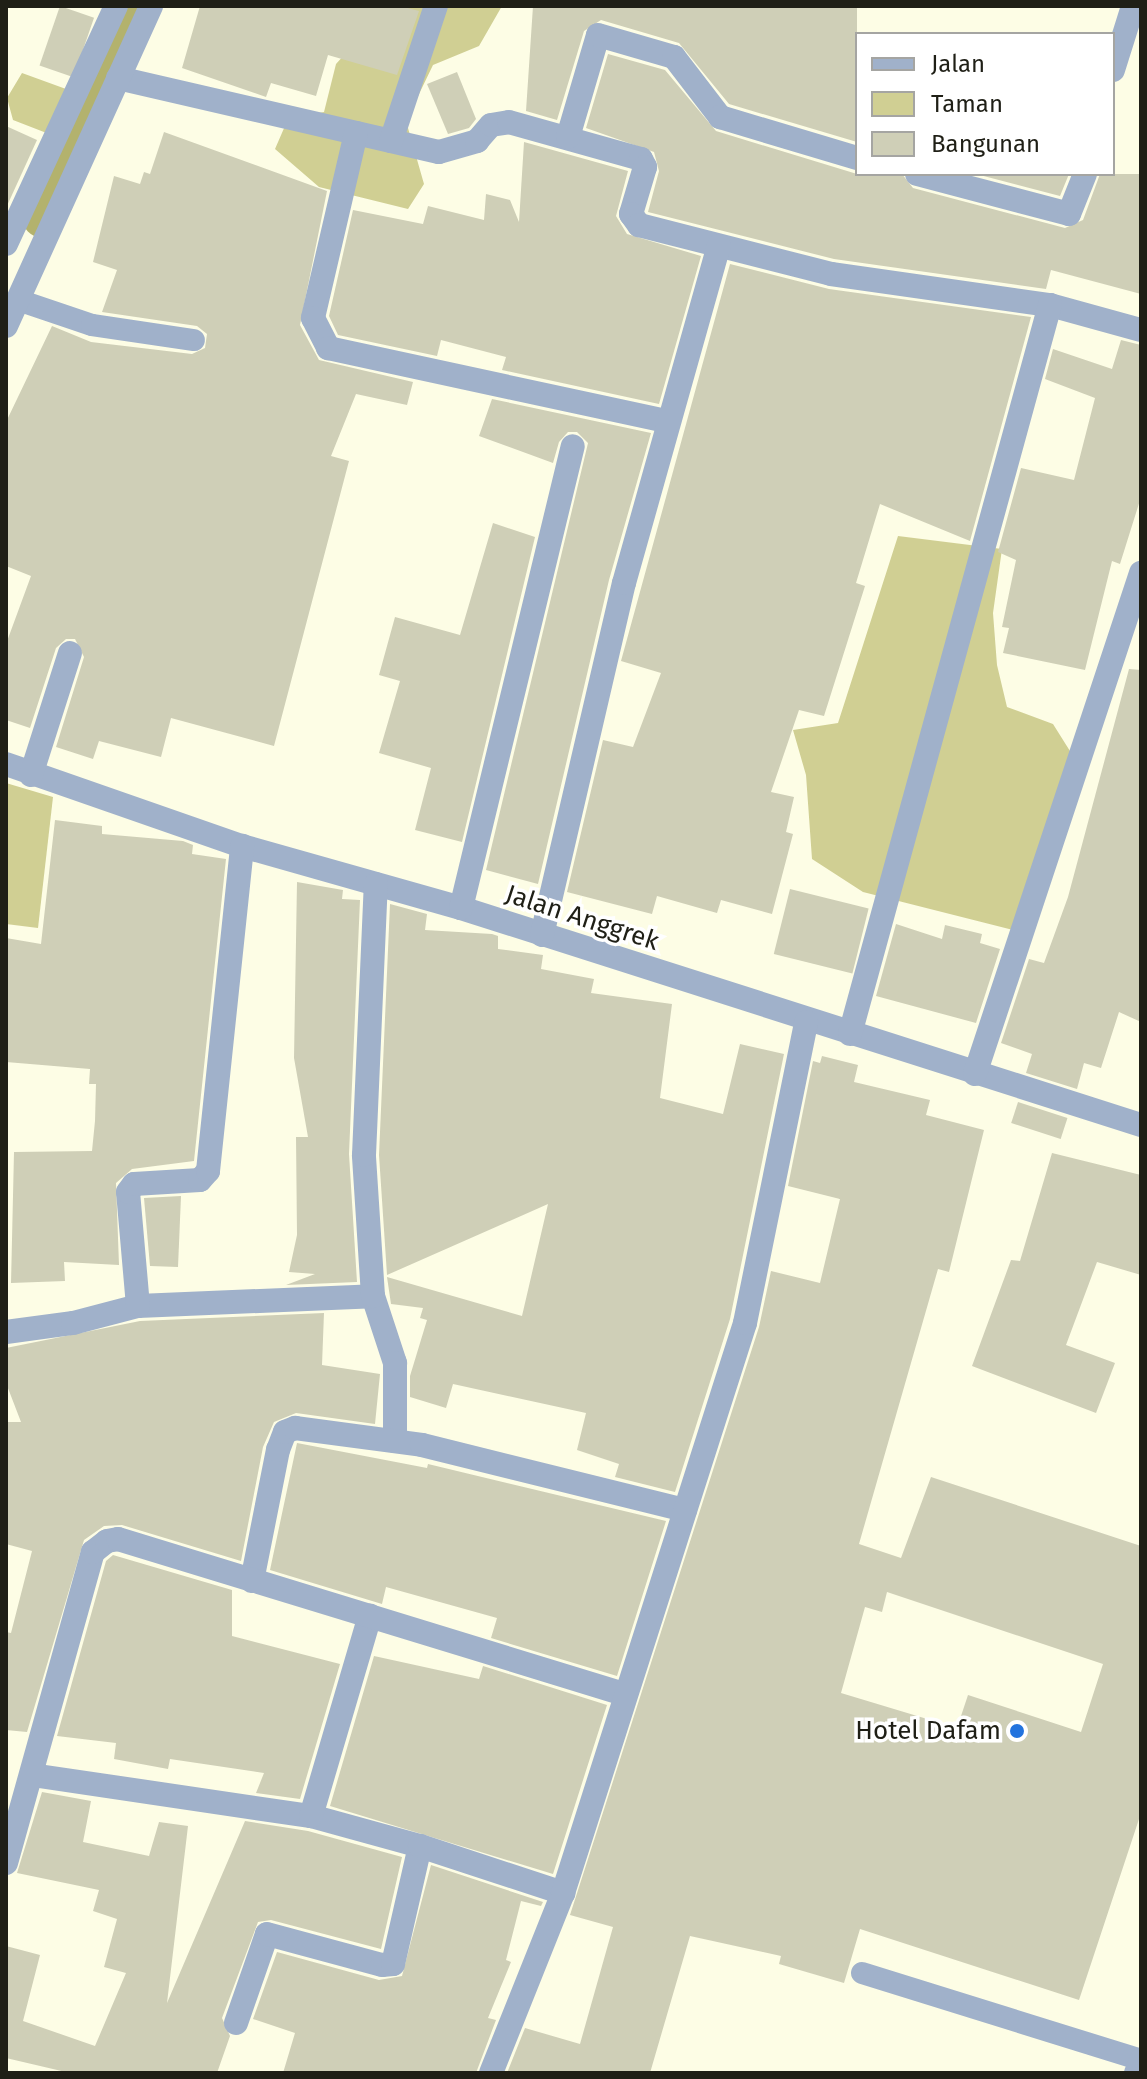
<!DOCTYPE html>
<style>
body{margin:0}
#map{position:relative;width:1147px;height:2079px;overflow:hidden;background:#fdfde5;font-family:"Fira Sans",sans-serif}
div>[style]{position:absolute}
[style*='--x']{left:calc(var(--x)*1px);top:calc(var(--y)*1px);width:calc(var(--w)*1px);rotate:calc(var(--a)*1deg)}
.green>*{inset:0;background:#d0cf93}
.canal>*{height:42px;margin:-21px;padding:0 21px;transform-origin:21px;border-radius:21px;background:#b3b26d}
.building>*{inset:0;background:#cfcfb7;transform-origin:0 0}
.service>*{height:22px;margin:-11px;padding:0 11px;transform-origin:11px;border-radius:11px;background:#a0b1ca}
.minor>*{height:24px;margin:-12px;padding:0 12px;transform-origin:12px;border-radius:12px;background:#a0b1ca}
.tertiary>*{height:24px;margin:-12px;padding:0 12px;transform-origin:12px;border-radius:12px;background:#a0b1ca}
.dots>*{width:22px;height:22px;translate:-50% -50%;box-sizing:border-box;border:4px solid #fff;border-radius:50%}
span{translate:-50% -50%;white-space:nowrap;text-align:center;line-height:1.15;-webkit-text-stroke:7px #fff;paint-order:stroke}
.street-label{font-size:26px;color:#1f1f16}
.poi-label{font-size:26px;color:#1f1f16}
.right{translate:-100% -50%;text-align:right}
.frame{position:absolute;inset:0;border:8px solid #1f1f16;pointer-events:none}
.legend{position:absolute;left:855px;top:32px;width:260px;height:144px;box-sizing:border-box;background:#fff;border:2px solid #a5a5a2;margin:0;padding:10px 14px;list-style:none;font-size:24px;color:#1f1f16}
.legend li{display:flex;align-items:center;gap:16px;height:40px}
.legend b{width:40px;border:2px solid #a5a5a2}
</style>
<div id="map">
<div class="green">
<div style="clip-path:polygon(119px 6px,155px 6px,84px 155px,70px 152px,62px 139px,13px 120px,7px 98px,22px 73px,77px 93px)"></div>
<div style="clip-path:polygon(371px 6px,502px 6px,479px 46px,433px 65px,406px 121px,424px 184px,408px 209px,319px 187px,275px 149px,288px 119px,324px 112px,336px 64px,363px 34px)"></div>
<div style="clip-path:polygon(898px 536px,1002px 549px,993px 613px,997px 665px,1007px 707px,1053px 724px,1080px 767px,1017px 931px,863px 892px,812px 859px,806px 775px,793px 730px,838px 723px)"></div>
<div style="clip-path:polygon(6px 783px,53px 797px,38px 928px,6px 924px)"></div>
</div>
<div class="canal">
<div style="--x:43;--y:217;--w:230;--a:-66.4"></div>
</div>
<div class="building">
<div style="left:60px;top:6px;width:36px;height:63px;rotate:19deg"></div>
<div style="clip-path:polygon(200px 6px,400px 6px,419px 11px,397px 75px,328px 55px,316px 96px,271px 83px,266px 97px,182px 68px)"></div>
<div style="clip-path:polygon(533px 6px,857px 6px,857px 142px,729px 104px,679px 43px,601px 20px,584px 31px,557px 120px,526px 111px)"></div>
<div style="clip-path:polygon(608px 54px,665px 70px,716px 131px,857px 174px,902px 174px,913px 188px,1065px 228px,1083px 220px,1100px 174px,1141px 174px,1141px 294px,1051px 270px,1046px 289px,834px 259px,648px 212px,659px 171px,654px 152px,586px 128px)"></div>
<div style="clip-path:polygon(457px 72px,476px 119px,469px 128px,448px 134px,427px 84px)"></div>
<div style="clip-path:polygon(6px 126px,37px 140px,6px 208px)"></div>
<div style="clip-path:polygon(164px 132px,327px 191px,300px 325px,319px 360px,413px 382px,407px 405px,356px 394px,331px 456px,349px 461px,274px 746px,171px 718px,161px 757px,99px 741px,93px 759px,56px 747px,84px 657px,75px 639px,66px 639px,56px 648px,30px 728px,6px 720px,6px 644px,31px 576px,6px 566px,6px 422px,52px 326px,91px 342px,192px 354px,205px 348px,207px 334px,197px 326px,102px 312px,117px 270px,93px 262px,114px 176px,140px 184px,144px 172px,150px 174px)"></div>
<div style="clip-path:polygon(524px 142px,628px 171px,616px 216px,627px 234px,701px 256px,659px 404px,502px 370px,506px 357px,441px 340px,437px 356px,338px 335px,329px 316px,353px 210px,423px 224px,428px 206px,484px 220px,486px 194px,510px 200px,519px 222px)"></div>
<div style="clip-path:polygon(976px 174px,1069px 174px,1060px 196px)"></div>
<div style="clip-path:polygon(730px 264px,829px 289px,1031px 317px,970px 541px,880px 504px,856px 583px,865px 586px,824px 716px,799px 710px,771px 792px,794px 797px,786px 832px,793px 834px,772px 914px,721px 900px,717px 913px,657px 896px,652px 914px,567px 892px,603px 740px,633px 747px,661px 673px,621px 661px)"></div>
<div style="clip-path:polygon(1121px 340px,1141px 345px,1141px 497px,1120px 564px,1112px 561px,1085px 670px,1003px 653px,1009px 628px,1002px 627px,1016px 560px,998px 552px,1021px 468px,1074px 480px,1095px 398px,1045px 379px,1053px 349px,1112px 369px)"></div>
<div style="clip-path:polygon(492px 399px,651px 433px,609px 580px,538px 884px,486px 870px,588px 443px,577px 432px,568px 432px,559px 442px,553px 463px,479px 436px)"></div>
<div style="clip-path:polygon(493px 523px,535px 537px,462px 842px,415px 830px,431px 768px,379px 753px,400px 681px,379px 675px,395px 617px,460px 635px)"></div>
<div style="clip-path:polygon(1129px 669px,1141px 670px,1141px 1022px,1119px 1012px,1101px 1068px,1084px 1063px,1077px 1089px,1026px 1073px,1032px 1054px,1001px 1043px,1029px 959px,1044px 963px,1068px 897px)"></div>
<div style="clip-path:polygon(55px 820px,102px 826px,102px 834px,183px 841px,193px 845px,192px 854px,226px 859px,194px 1161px,132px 1169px,116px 1183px,119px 1265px,64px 1262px,65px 1281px,11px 1283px,14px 1152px,92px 1151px,95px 1121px,96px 1084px,89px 1084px,90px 1069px,6px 1062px,6px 938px,41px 944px)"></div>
<div style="clip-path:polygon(297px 882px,343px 890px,342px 899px,360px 900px,349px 1154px,357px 1282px,286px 1285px,315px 1274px,289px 1272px,297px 1235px,296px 1137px,308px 1137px,294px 1058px)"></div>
<div style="left:790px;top:889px;width:81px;height:67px;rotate:14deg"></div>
<div style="clip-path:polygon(390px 904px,427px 914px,425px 930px,492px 934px,498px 936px,498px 949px,543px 955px,541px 969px,594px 979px,591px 993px,672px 1004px,660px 1098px,723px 1114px,740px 1044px,784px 1054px,730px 1319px,675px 1492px,615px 1477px,619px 1464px,577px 1450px,586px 1413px,453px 1384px,446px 1408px,410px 1397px,410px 1376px,427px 1320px,420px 1318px,423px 1308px,391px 1304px,387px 1277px,522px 1316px,548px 1204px,387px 1275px,379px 1155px)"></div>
<div style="clip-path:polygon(896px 924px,942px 939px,945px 925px,982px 934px,980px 943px,1000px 949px,976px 1023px,876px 996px)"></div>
<div style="clip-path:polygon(evenodd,822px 1056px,858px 1065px,854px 1082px,930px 1100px,926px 1115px,984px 1130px,949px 1272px,938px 1269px,859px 1544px,901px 1558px,931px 1477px,1141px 1546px,1141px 1813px,1079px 2000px,860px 1929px,844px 1983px,779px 1964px,781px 1956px,690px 1936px,650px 2073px,507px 2073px,525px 2028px,580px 2044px,613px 1927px,570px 1915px,759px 1327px,771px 1271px,820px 1283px,840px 1199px,788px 1186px,813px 1061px,820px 1063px,822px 1056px,887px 1592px,1103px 1664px,1081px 1732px,968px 1695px,957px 1728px,841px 1693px,865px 1607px,882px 1612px,887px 1592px)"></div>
<div style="left:1018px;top:1102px;width:52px;height:22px;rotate:18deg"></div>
<div style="clip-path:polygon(1052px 1153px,1141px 1175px,1141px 1275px,1097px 1262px,1066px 1345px,1115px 1363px,1096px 1413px,972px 1366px,1011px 1260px,1020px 1261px)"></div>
<div style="clip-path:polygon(181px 1196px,178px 1267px,150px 1266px,144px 1198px)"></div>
<div style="clip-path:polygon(324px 1313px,322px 1365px,380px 1374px,375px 1424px,296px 1413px,274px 1422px,263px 1447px,241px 1561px,122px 1525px,104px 1526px,84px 1540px,27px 1732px,6px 1730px,6px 1632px,11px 1633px,32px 1551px,6px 1544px,6px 1422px,21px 1422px,6px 1383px,6px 1348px,140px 1321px)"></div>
<div style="clip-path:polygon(297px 1443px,427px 1468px,428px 1464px,666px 1521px,617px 1676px,491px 1638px,497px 1618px,386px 1587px,382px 1604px,270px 1570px)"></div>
<div style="clip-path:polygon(113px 1555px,232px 1590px,232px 1636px,340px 1664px,300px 1799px,256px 1793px,264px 1773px,170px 1759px,168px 1769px,114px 1759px,116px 1743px,57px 1736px,106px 1561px)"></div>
<div style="clip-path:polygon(374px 1656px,479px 1679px,483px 1666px,607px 1705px,553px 1874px,330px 1806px)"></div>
<div style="clip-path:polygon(42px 1792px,91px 1801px,83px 1842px,149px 1856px,159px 1822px,188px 1826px,167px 2003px,245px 1821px,308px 1831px,402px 1857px,381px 1949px,271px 1920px,258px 1922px,222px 2018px,230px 2036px,217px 2073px,70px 2073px,6px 2058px,6px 1946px,40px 1955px,23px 2021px,95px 2046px,126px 1973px,104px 1967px,117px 1919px,93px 1911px,99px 1890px,17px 1873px)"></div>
<div style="clip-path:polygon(431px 1865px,543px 1902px,541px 1906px,521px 1901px,506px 1960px,511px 1962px,488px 2018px,496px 2020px,476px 2073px,283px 2073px,295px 2033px,253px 2019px,277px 1952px,379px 1980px,402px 1976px)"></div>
</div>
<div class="service">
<div style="--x:18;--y:300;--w:78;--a:18.7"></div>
<div style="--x:92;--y:325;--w:103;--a:8.4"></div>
<div style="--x:862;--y:1973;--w:292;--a:17.3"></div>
</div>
<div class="minor">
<div style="--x:1113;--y:70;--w:67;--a:-72.6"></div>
<div style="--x:118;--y:78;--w:329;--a:13"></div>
<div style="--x:439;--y:152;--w:40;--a:-16"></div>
<div style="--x:477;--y:141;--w:21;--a:-49"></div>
<div style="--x:491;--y:125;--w:18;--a:-9"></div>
<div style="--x:509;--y:122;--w:137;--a:15.7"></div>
<div style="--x:641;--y:159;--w:9;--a:63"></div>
<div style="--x:645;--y:167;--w:49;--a:106.6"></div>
<div style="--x:631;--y:214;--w:14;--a:54"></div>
<div style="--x:639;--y:225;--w:198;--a:14.3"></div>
<div style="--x:831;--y:274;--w:221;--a:8.1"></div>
<div style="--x:1050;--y:305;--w:94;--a:15.4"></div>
<div style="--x:356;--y:133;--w:190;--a:103.1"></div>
<div style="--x:313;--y:318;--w:34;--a:63"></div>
<div style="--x:328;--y:348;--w:347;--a:12.2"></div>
<div style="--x:568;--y:137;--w:106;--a:-73.6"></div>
<div style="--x:598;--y:35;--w:79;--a:16.1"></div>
<div style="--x:674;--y:57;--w:76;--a:52.5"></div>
<div style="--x:720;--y:117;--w:143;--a:16.7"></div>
<div style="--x:391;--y:141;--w:142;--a:-71.6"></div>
<div style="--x:917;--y:174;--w:157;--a:14.7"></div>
<div style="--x:1069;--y:214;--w:43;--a:-68.2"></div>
<div style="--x:6;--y:244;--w:262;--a:-65.2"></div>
<div style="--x:6;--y:326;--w:351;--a:-65.6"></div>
<div style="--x:6;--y:764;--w:250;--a:19.2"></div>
<div style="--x:242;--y:846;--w:228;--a:15.8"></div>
<div style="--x:461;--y:908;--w:714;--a:17.7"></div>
<div style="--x:31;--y:775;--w:128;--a:-72.3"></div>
<div style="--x:461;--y:908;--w:475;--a:-76.4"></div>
<div style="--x:542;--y:935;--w:361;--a:-76.9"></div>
<div style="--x:624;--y:583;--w:350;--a:-74.3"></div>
<div style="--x:850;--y:1034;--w:756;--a:-74.66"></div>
<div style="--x:975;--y:1074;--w:528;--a:-71.67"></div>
<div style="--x:373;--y:1296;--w:71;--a:71.8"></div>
<div style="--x:395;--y:1363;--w:78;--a:90"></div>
<div style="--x:138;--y:1306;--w:235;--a:-2.4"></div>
<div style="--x:373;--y:1296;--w:141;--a:-93.7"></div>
<div style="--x:364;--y:1155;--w:271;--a:-87.5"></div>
<div style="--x:6;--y:1332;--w:68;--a:-7.7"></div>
<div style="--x:73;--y:1323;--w:67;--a:-14.7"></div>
<div style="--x:138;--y:1306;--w:114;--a:-95"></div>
<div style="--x:128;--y:1192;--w:10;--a:-53"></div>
<div style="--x:134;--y:1184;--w:66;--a:-3.5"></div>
<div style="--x:200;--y:1180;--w:12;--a:-48"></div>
<div style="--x:208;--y:1171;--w:327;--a:-84"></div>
<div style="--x:252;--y:1581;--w:134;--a:-78.8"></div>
<div style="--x:278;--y:1450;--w:19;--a:-69"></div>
<div style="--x:285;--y:1432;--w:11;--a:-22"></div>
<div style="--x:295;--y:1428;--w:128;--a:7.6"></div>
<div style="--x:422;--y:1445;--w:271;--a:13.9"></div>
<div style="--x:32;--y:1775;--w:282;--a:8.4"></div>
<div style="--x:311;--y:1816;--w:113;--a:15.4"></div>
<div style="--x:311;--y:1816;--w:209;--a:-73.6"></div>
<div style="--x:6;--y:1863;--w:323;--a:-74.4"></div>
<div style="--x:93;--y:1552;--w:18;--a:-38"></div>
<div style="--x:107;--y:1541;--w:11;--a:-10"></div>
<div style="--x:118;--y:1539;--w:529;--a:17.03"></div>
<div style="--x:236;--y:2023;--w:94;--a:-70.8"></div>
<div style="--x:267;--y:1934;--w:119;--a:15.1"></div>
<div style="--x:382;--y:1965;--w:11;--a:-5"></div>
<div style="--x:393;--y:1964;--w:121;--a:-77.1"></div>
<div style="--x:420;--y:1846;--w:151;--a:18.2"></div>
<div style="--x:491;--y:2073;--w:194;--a:-68.2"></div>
<div style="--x:563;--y:1893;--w:598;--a:-72.29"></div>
<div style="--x:745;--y:1323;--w:307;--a:-78.5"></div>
</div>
<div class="tertiary">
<div style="--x:1136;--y:2073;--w:14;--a:-69"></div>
</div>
<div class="dots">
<div style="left:1017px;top:1731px;background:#2273de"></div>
</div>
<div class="street-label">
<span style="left:582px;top:918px;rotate:18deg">Jalan Anggrek</span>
</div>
<div class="poi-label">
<span class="right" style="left:1001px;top:1731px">Hotel Dafam</span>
</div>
<div class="frame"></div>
<ul class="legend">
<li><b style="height:10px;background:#a0b1ca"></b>Jalan</li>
<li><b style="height:22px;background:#d0cf93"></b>Taman</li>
<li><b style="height:22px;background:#cfcfb7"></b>Bangunan</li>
</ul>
</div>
